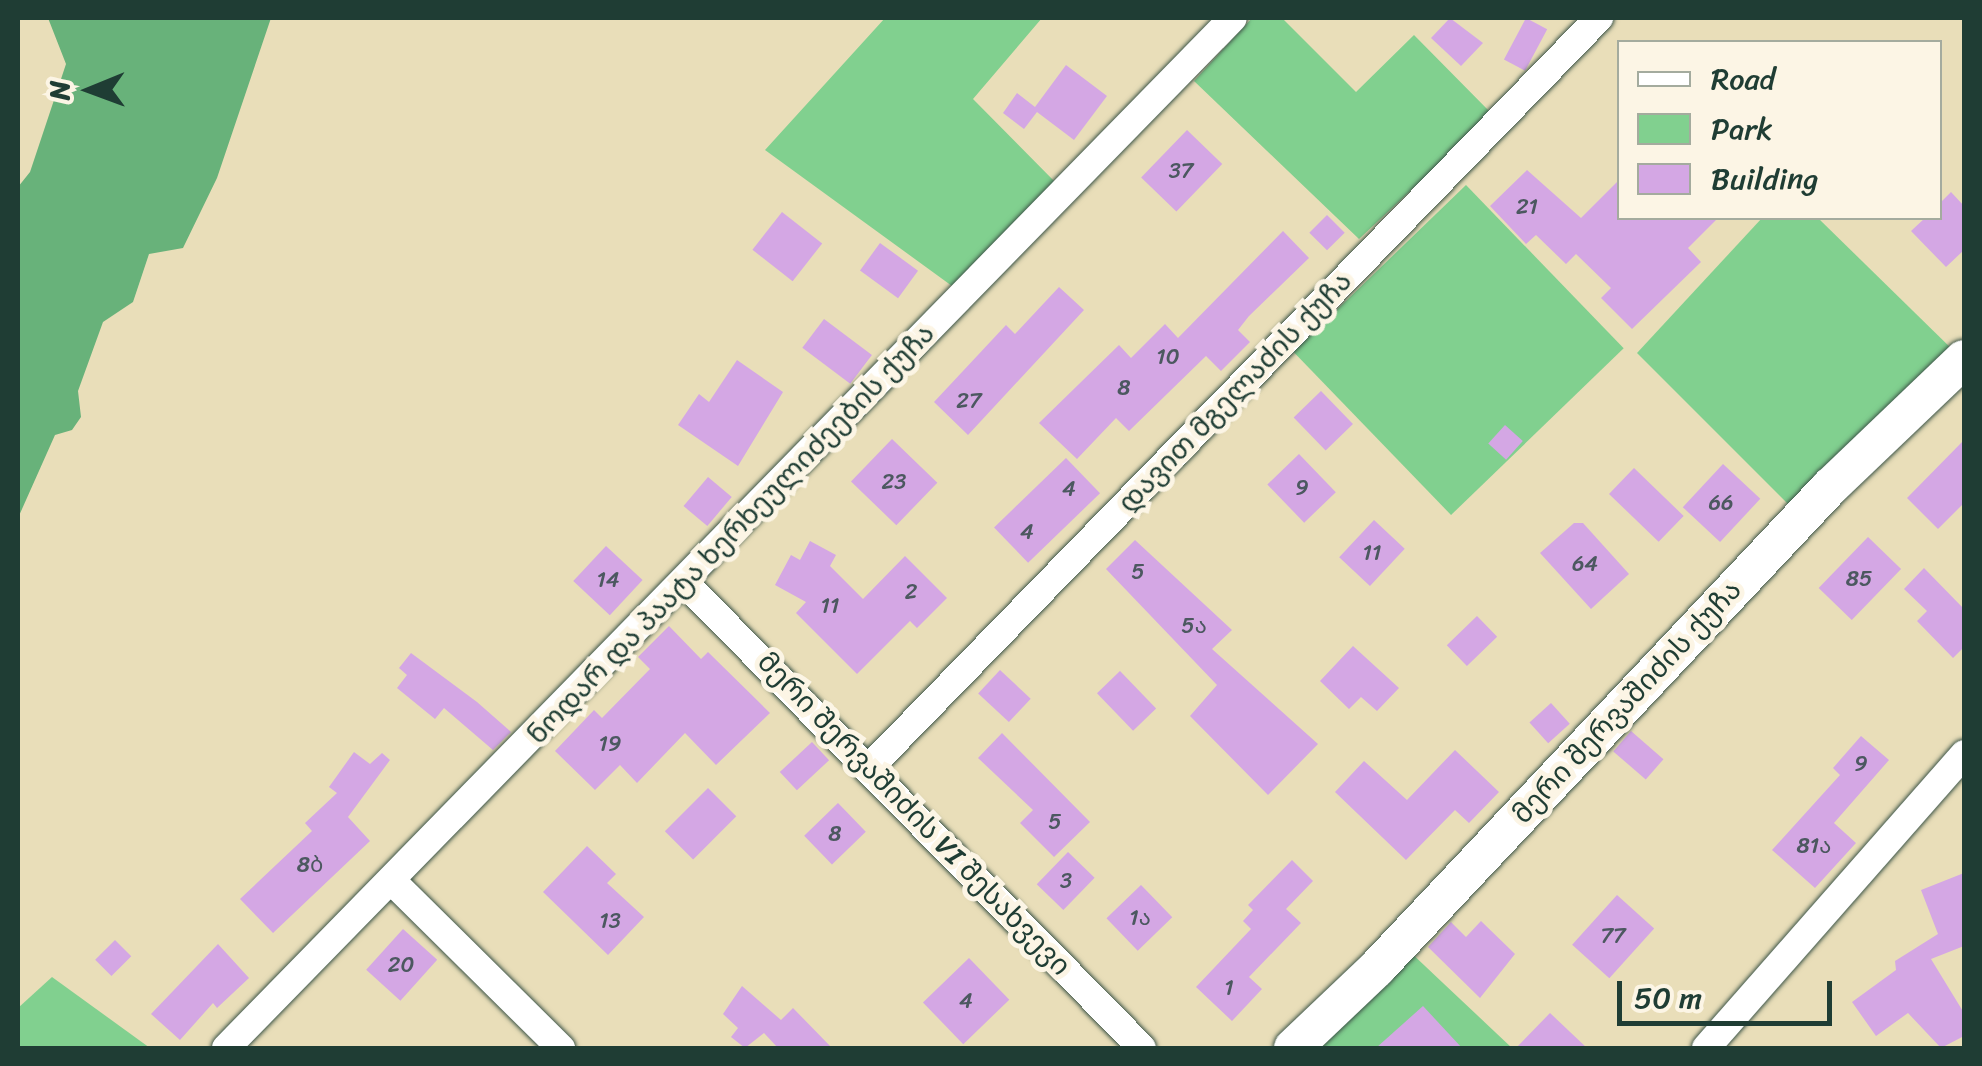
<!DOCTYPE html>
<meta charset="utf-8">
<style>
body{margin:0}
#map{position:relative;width:1982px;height:1066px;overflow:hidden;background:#e9deb9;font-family:Sriracha,"Noto Sans Georgian",sans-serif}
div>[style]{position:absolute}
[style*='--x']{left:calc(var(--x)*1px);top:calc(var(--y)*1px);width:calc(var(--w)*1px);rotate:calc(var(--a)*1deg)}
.green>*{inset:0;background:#81d08f;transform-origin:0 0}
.forest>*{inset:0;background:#68b27a}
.building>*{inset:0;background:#d4a7e4;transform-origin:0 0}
.roads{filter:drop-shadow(0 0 2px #3d5548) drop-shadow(0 0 2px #3d5548)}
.street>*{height:28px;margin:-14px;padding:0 14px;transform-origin:14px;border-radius:14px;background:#fff}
.secondary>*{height:38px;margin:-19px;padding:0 19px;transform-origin:19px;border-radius:19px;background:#fff}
span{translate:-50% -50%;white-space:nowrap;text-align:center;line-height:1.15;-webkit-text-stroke:10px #fcf5e5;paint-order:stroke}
.number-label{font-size:22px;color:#4c5860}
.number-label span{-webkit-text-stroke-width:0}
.street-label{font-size:28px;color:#1f3d34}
.frame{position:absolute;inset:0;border:20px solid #1f3d34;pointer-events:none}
.legend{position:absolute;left:1617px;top:40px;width:325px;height:180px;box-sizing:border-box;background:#fcf5e5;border:2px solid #a4ab9e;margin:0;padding:12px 18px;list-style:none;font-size:30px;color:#1f3d34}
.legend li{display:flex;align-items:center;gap:20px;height:50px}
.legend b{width:50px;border:2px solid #a4ab9e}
.north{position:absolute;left:40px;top:40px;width:100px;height:100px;-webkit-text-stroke:8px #fcf5e5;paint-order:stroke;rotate:269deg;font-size:28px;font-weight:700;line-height:40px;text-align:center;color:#1f3d34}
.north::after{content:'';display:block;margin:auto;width:35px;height:45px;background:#1f3d34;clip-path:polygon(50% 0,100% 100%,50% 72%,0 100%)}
.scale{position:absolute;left:1617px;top:981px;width:215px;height:45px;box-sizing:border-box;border:5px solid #1f3d34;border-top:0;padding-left:12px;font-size:30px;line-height:35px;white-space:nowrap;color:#1f3d34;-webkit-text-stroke:8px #fcf5e5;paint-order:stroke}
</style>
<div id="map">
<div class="green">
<div style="clip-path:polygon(885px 18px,1042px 18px,973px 99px,1057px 184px,952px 286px,765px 150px)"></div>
<div style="clip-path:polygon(1252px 18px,1282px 18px,1356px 92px,1414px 35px,1492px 114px,1359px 239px,1194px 81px)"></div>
<div style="left:1466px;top:185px;width:227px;height:240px;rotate:46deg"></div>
<div style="clip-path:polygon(1762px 218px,1818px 218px,1957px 354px,1794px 510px,1637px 353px)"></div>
<div style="clip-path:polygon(1408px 950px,1512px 1048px,1306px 1048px)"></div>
<div style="clip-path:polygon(52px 977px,150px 1048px,18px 1048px,18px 1008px)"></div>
</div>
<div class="forest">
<div style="clip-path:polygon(48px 18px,271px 18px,217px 178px,183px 248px,149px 254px,133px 302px,103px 322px,78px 391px,81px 417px,72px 430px,55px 435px,18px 518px,18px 187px,30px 172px,66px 64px)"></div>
</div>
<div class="building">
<div style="clip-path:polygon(1450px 18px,1483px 43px,1461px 66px,1431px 38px)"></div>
<div style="left:1526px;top:18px;width:24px;height:47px;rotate:28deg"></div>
<div style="clip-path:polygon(1066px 65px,1107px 96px,1074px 140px,1037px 112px,1024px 129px,1003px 113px,1017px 93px,1035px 107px)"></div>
<div style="left:1187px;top:130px;width:49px;height:66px;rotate:44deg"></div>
<div style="clip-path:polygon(1527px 170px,1581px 218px,1620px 179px,1620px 218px,1718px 218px,1688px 248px,1701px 262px,1632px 329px,1601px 298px,1611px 288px,1576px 254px,1566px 264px,1536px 235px,1526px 244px,1490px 206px)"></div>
<div style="clip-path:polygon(1951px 192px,1964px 206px,1964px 250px,1946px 267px,1911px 231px,1925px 218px,1940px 218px,1940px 203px)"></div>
<div style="left:782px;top:212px;width:51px;height:48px;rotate:38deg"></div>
<div style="left:1327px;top:215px;width:25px;height:25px;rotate:45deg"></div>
<div style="clip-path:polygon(1283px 231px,1309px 258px,1249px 316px,1238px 330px,1250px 342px,1221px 371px,1206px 356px,1129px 431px,1116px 418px,1077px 459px,1039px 423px,1119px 345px,1131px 358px,1165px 324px,1178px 338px)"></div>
<div style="left:880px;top:243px;width:47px;height:34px;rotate:36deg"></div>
<div style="clip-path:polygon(1059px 287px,1084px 310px,968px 435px,934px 402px,1006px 325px,1015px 334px)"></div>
<div style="left:824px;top:319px;width:60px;height:36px;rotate:37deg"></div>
<div style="clip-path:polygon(737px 360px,783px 392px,738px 466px,678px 425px,699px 394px,709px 402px)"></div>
<div style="left:1321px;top:391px;width:46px;height:38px;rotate:46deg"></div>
<div style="left:1505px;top:425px;width:24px;height:25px;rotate:42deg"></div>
<div style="left:892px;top:439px;width:63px;height:59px;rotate:44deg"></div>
<div style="clip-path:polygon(1964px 440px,1964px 503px,1938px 529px,1907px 498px)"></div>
<div style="left:1299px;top:454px;width:53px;height:44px;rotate:46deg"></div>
<div style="left:1066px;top:458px;width:49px;height:100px;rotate:46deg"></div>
<div style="left:1723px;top:464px;width:51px;height:59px;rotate:43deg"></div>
<div style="left:1634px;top:468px;width:69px;height:36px;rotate:44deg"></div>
<div style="left:708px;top:477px;width:31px;height:38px;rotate:40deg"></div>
<div style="left:1374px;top:520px;width:42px;height:51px;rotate:43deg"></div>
<div style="clip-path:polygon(1574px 523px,1583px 523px,1629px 574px,1591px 609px,1540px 553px)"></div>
<div style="left:1868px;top:537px;width:46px;height:71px;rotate:44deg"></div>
<div style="clip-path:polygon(1135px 540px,1232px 630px,1212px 649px,1318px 744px,1268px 795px,1190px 716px,1217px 685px,1106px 569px)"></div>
<div style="clip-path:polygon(810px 541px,836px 555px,830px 566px,863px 599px,905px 556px,947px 598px,917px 628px,910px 621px,857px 674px,796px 613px,806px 602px,775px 585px,791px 555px,800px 560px)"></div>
<div style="left:606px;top:546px;width:50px;height:48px;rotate:43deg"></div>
<div style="clip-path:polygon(1924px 568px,1964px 609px,1964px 647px,1953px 658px,1917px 621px,1927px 611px,1904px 589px)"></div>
<div style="left:1477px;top:616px;width:29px;height:42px;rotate:46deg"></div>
<div style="clip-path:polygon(669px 626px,701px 659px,708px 652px,770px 713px,716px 765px,685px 733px,637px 783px,620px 765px,595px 790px,555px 751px,594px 710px,602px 718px,650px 669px,638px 657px)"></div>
<div style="clip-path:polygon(1353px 646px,1399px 688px,1377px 711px,1361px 697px,1349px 709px,1320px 681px)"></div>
<div style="clip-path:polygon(411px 653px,477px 702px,511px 732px,493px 750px,444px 708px,435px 719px,397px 688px,407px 675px,399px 668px)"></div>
<div style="left:1000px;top:670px;width:42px;height:32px;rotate:43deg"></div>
<div style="left:1120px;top:671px;width:52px;height:32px;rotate:46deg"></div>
<div style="left:1551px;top:703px;width:28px;height:29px;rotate:48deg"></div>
<div style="left:1631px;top:731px;width:43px;height:27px;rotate:41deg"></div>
<div style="clip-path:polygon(1002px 733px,1090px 822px,1054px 857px,1020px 823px,1033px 810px,978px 758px)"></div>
<div style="clip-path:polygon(1861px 736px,1889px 760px,1834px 823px,1856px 843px,1815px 888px,1772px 850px,1840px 775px,1833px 768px)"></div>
<div style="left:812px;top:742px;width:25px;height:44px;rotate:47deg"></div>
<div style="clip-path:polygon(1455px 750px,1499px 792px,1469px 823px,1455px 810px,1406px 860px,1335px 792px,1364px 761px,1407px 800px)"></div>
<div style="clip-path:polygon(354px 752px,370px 764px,382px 753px,390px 760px,348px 817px,370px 841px,273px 933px,240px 899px,312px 831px,305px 823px,337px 793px,329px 787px)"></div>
<div style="left:708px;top:788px;width:40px;height:61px;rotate:45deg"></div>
<div style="left:838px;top:803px;width:40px;height:47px;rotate:46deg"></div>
<div style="clip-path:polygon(587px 846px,616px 874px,607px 883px,644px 917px,608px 955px,543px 892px)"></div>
<div style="left:1068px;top:852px;width:37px;height:45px;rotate:44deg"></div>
<div style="clip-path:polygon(1292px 860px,1313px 881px,1286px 909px,1301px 923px,1249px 977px,1262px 989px,1232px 1021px,1196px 987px,1251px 929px,1243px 921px,1253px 910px,1248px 905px)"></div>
<div style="clip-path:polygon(1964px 873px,1964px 946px,1931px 959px,1964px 1013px,1964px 1036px,1941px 1048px,1908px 1013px,1876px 1036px,1852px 1002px,1896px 970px,1895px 961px,1938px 934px,1921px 890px)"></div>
<div style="left:1141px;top:885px;width:45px;height:48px;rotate:46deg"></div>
<div style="left:1617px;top:895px;width:50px;height:67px;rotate:42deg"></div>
<div style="clip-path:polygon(1481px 921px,1515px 954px,1480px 998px,1428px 947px,1451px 922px,1466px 937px)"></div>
<div style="left:403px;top:929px;width:46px;height:55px;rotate:42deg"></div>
<div style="left:115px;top:940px;width:23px;height:28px;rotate:45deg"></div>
<div style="clip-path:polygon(218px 944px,249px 978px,217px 1008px,213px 1003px,180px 1040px,151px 1014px)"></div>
<div style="left:969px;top:958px;width:58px;height:64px;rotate:46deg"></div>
<div style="clip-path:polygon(742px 986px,781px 1020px,793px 1008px,832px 1048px,778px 1048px,764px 1033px,745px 1048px,731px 1037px,738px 1028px,723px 1014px)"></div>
<div style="clip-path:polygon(1423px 1006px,1462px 1048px,1376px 1048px)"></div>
<div style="clip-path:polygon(1550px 1013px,1587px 1048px,1516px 1048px)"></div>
</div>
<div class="roads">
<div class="street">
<div style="--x:684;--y:582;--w:653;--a:45.5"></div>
<div style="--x:871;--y:766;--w:1044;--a:-45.78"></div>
<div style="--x:392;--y:881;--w:238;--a:44.7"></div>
<div style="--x:226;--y:1048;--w:1440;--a:-45.65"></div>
<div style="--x:1706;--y:1048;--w:391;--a:-48.7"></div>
</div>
<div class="secondary">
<div style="--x:1293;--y:1048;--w:116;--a:-43.6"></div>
<div style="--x:1377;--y:968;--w:661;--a:-46.72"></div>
<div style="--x:1830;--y:487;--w:185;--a:-43.7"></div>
</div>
</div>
<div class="number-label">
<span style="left:1181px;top:171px">37</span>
<span style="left:1527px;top:207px">21</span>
<span style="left:1168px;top:357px">10</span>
<span style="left:1124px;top:388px">8</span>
<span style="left:969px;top:401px">27</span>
<span style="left:894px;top:482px">23</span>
<span style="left:1302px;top:488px">9</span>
<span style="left:1069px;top:489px">4</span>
<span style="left:1721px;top:503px">66</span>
<span style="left:1027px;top:532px">4</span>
<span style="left:1372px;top:553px">11</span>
<span style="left:1585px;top:564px">64</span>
<span style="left:1138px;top:572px">5</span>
<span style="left:1859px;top:579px">85</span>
<span style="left:608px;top:580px">14</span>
<span style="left:911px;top:592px">2</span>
<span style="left:830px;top:606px">11</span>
<span style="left:1194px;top:626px">5ა</span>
<span style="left:610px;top:744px">19</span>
<span style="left:1861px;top:764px">9</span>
<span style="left:1055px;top:822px">5</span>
<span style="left:835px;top:834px">8</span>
<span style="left:1814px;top:846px">81ა</span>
<span style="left:310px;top:865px">8ბ</span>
<span style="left:1066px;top:881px">3</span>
<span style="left:1140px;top:918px">1ა</span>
<span style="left:610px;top:921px">13</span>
<span style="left:1613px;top:936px">77</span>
<span style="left:401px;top:965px">20</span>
<span style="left:1229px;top:988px">1</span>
<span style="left:966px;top:1001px">4</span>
</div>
<div class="street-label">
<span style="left:1235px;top:392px;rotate:-46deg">დავით მგელაძის ქუჩა</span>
<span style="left:731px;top:534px;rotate:-46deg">ნოდარ და პაატა ხერხეულიძეების ქუჩა</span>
<span style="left:1627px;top:702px;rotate:-47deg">მერი შერვაშიძის ქუჩა</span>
<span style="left:914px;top:814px;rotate:46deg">მერი შერვაშიძის VI შესახვევი</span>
</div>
<div class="frame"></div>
<ul class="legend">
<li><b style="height:12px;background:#fff"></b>Road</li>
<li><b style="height:28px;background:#81d08f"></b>Park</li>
<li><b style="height:28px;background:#d4a7e4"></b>Building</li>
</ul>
<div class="north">N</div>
<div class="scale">50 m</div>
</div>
